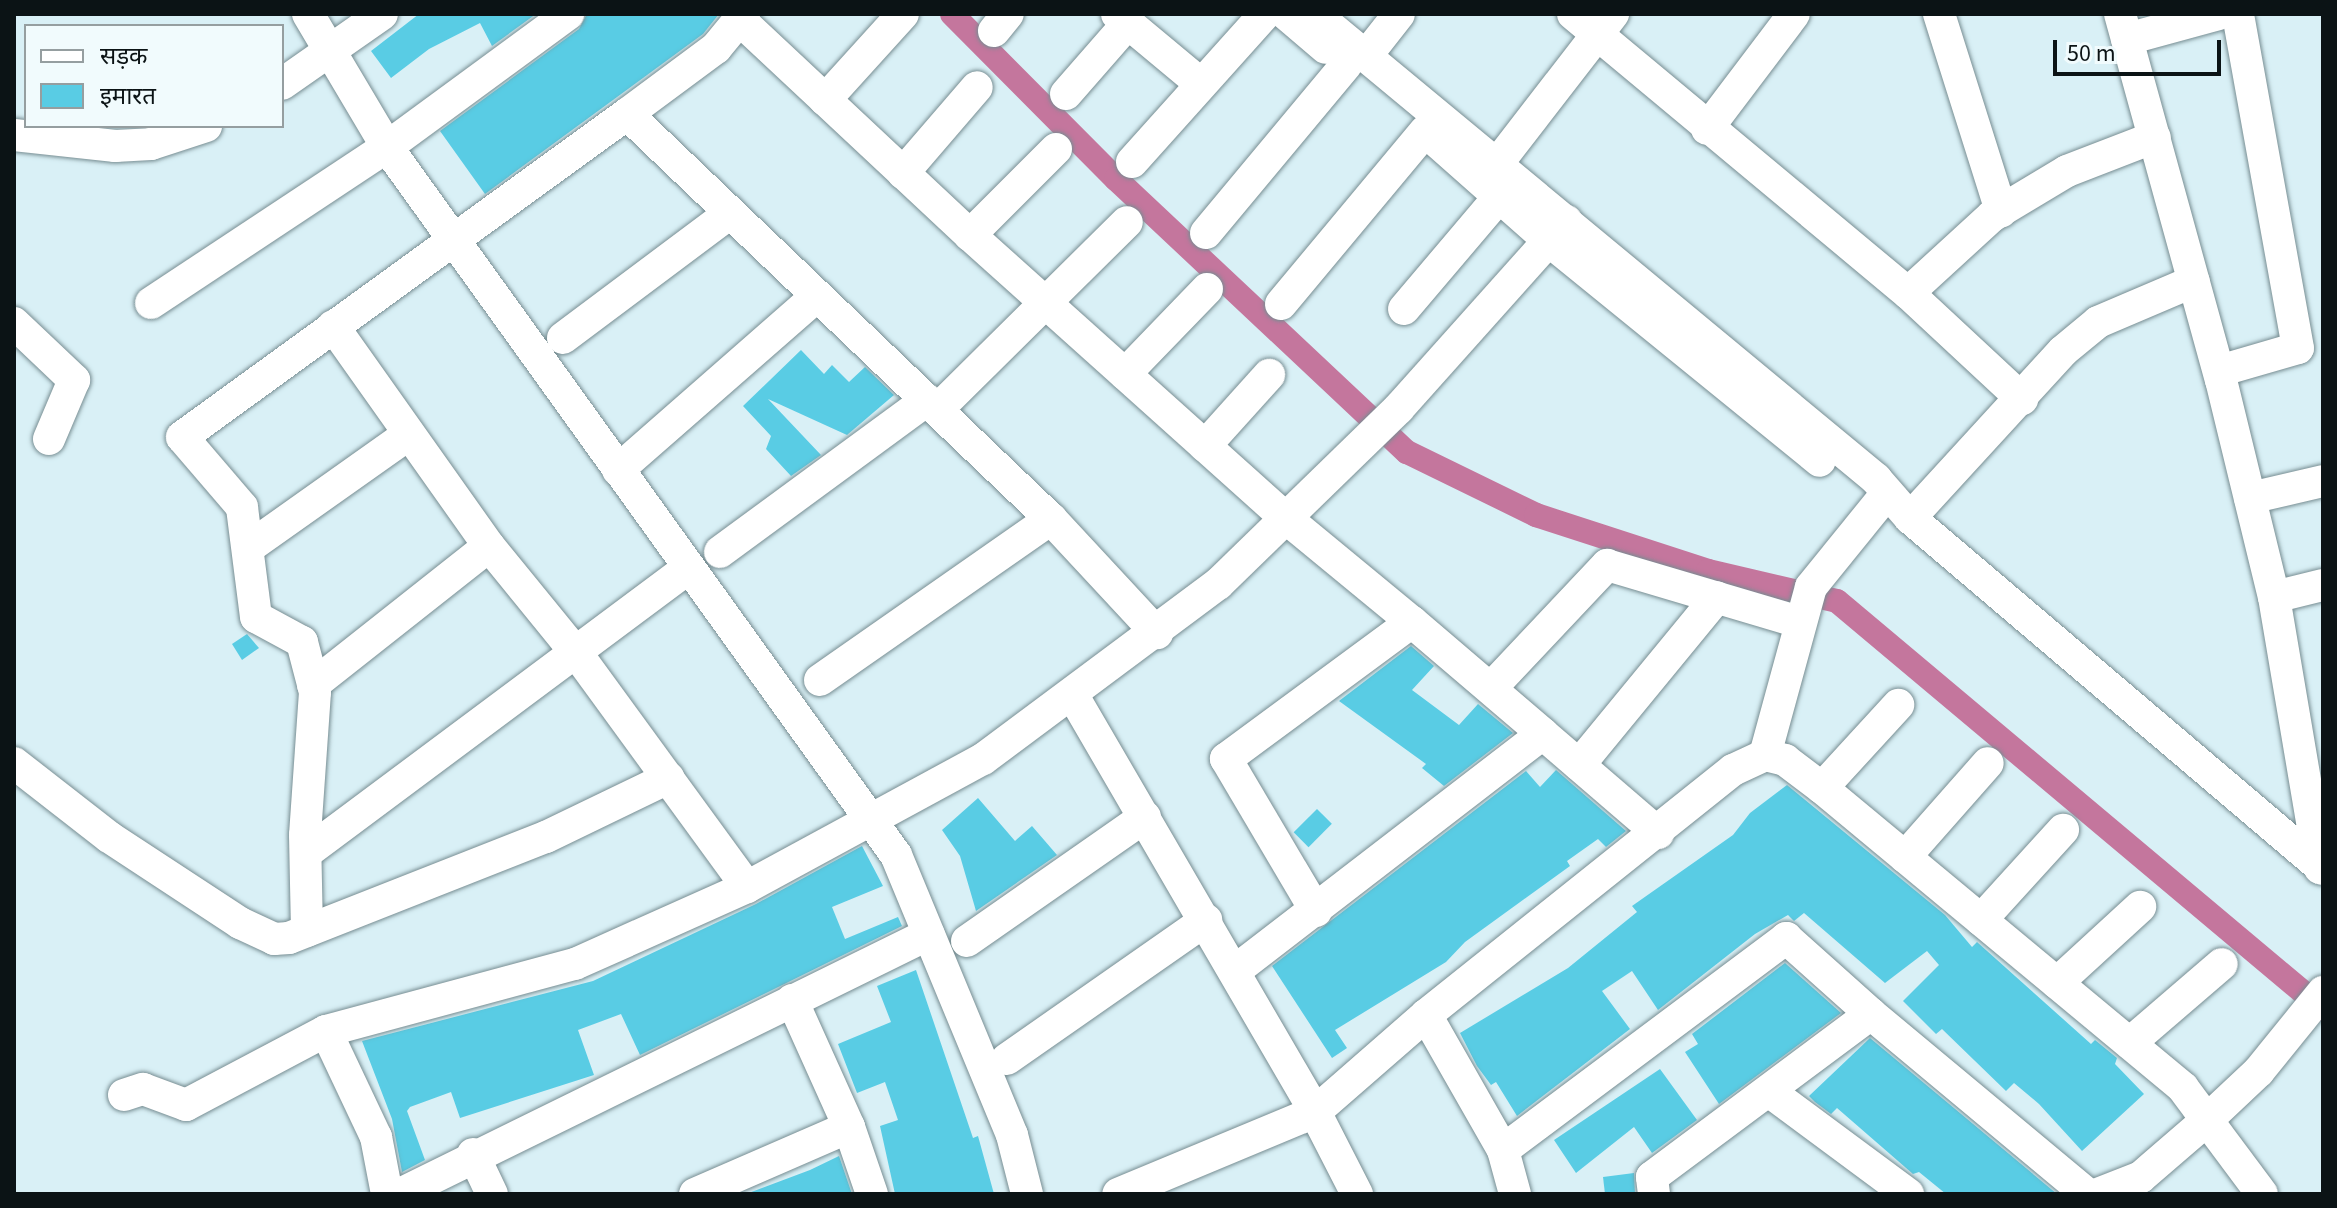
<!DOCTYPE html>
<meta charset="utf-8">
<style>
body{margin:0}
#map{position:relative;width:2337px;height:1208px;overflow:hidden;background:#d9f0f6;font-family:"Source Sans 3","Noto Sans Devanagari",sans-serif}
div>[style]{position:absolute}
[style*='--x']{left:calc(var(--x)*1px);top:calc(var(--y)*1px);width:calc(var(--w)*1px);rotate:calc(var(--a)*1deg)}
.canal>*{height:24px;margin:-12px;padding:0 12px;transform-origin:12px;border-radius:12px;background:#c4769d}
.building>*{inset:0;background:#59cce4;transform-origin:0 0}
.roads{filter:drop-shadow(0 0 2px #778d92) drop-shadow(0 0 2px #778d92)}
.minor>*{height:32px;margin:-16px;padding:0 16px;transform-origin:16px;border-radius:16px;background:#fff}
span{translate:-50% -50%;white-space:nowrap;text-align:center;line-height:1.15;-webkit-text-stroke:7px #f1fbfd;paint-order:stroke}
.frame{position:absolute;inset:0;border:16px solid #0b1315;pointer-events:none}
.legend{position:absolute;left:24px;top:24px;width:260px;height:104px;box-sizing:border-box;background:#f1fbfd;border:2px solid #959ea0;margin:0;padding:10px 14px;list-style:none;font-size:24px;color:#0b1315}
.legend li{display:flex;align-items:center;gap:16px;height:40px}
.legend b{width:40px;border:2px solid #959ea0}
.scale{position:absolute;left:2053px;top:40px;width:168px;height:36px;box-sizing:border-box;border:4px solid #0b1315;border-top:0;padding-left:10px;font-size:24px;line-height:28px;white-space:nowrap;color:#0b1315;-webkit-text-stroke:6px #f1fbfd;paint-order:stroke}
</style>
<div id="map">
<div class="canal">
<div style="--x:952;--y:14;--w:233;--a:45.2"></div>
<div style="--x:1116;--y:179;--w:399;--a:43.2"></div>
<div style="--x:1407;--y:452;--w:144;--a:26"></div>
<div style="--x:1536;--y:515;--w:181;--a:18"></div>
<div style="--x:1708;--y:571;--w:132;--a:13.1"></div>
<div style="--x:1837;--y:601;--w:635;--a:40.01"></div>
</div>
<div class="building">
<div style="clip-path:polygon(419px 14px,536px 14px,492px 46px,480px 23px,429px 49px,391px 78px,371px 51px)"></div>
<div style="clip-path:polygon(587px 14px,719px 14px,703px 34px,485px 194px,440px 131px,579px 29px)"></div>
<div style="clip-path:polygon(801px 350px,824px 374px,832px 365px,849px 382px,865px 367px,894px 395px,847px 435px,768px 399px,821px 455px,791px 476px,766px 449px,771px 436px,743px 406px)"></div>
<div style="clip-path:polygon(247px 634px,259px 648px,242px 660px,232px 644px)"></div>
<div style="clip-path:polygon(1411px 646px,1434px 666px,1412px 690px,1459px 725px,1478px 704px,1513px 733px,1444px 786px,1422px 768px,1426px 764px,1339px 701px)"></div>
<div style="clip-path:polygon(1556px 770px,1626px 831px,1606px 847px,1598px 839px,1567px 861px,1570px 866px,1465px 942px,1446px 962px,1335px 1030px,1347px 1048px,1332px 1058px,1272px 966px,1526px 771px,1540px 787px)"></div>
<div style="clip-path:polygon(1787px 785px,1945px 915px,1972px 947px,1977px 942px,2091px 1044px,2095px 1040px,2117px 1058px,2115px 1064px,2144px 1094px,2082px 1151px,2039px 1104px,2014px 1083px,2006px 1091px,1942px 1029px,1936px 1034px,1903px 1001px,1939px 965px,1927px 951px,1885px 983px,1804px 913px,1794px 921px,1788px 915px,1755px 934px,1658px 1010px,1632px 971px,1602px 991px,1630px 1029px,1517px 1116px,1496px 1082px,1491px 1085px,1477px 1066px,1460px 1033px,1568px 968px,1637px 912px,1632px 906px,1733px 835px,1750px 813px)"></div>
<div style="clip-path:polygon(978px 798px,1015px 841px,1032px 826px,1057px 855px,976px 911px,960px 856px,942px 830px)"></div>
<div style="left:1317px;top:809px;width:21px;height:33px;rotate:45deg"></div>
<div style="clip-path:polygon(862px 846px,883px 886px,832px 907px,845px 939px,898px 917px,902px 926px,640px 1055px,621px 1014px,578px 1030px,594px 1075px,460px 1118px,451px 1092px,410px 1107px,407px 1111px,425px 1160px,402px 1172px,392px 1119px,362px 1041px,593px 981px,756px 904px)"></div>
<div style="clip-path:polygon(1785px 963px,1841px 1013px,1719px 1104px,1685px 1052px,1698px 1044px,1692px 1034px)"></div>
<div style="clip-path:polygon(916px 970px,973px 1138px,978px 1136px,994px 1194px,895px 1194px,880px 1126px,898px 1120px,885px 1082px,857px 1093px,838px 1044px,891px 1022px,877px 986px)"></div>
<div style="clip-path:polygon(1870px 1038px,2057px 1194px,1946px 1194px,1919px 1172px,1913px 1174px,1837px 1108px,1831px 1114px,1815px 1102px,1809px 1096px)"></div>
<div style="clip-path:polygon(1660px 1069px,1697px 1120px,1652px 1153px,1634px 1127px,1576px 1173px,1554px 1140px)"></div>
<div style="clip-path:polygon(839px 1156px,852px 1194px,746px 1194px,810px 1170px)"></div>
<div style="clip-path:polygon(1634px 1173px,1635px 1194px,1605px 1194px,1603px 1177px)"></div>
</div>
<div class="roads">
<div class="minor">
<div style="--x:308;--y:14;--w:155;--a:59.3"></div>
<div style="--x:387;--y:147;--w:872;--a:54.29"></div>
<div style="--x:896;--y:855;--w:303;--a:67.5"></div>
<div style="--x:1012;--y:1135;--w:61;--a:75.7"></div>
<div style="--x:1117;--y:14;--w:109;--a:39.8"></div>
<div style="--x:1286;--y:14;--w:52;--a:40.4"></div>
<div style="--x:1315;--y:14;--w:729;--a:39.65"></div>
<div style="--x:1876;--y:479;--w:52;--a:48.9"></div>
<div style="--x:1910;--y:518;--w:542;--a:40.36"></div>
<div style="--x:1573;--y:14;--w:436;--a:39.8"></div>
<div style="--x:1908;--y:293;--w:156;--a:42.9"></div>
<div style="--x:1939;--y:14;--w:207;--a:72.5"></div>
<div style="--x:2120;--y:14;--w:380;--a:74.6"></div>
<div style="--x:2221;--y:380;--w:223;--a:76.3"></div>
<div style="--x:2274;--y:597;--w:275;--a:80.4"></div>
<div style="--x:739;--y:19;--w:316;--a:43.1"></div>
<div style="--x:994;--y:31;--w:22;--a:-51"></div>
<div style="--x:2127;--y:39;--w:95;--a:-15.2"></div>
<div style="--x:1366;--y:56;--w:53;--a:-51.8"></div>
<div style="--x:282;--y:84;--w:122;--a:-35"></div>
<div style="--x:1066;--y:94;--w:94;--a:-48.9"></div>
<div style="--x:825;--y:100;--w:116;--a:-47.8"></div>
<div style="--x:627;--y:114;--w:111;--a:-36.6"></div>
<div style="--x:716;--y:48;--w:44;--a:-50.5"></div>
<div style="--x:1707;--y:129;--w:144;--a:-52.9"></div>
<div style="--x:1426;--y:132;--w:163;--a:41.5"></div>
<div style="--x:1548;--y:240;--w:350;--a:39.1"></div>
<div style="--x:14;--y:135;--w:102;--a:6.2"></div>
<div style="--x:115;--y:146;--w:36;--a:-3"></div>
<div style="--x:151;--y:144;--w:58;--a:-18.1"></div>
<div style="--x:1056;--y:149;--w:122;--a:135"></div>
<div style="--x:970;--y:235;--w:426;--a:41.9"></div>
<div style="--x:1287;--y:519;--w:162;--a:39.5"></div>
<div style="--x:1132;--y:162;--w:199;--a:-48.1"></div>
<div style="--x:1497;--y:164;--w:190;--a:-52.3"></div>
<div style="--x:903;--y:173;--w:113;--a:-49.3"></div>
<div style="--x:1206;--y:233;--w:219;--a:-50.2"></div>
<div style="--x:1908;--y:293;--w:114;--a:-42.5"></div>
<div style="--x:1992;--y:216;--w:87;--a:-31"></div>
<div style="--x:2067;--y:171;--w:94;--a:-21.1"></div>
<div style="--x:151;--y:303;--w:283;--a:-33.5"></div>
<div style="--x:387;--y:147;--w:225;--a:-36.3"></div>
<div style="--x:1281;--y:304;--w:225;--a:-50.2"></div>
<div style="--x:1404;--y:309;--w:147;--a:-49.7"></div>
<div style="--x:14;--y:323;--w:83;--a:43.5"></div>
<div style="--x:74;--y:380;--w:64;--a:113"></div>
<div style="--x:333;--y:326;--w:270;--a:54.7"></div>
<div style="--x:489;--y:546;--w:141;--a:50.8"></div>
<div style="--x:578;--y:655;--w:287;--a:53.9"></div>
<div style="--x:563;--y:338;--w:209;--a:-36.8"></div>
<div style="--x:2219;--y:371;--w:82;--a:-16.2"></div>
<div style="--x:2298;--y:348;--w:339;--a:-100.2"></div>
<div style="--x:1125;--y:374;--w:118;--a:-46"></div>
<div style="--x:937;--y:410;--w:267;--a:-44.7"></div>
<div style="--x:1205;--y:446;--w:96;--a:-48"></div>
<div style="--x:618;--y:470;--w:264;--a:-41.2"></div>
<div style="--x:2250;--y:498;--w:75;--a:-13.1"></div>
<div style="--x:1910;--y:518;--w:226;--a:-47.5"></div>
<div style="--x:2063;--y:351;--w:45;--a:-39.6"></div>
<div style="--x:2098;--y:322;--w:104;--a:-23.1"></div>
<div style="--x:248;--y:548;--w:197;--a:-35.3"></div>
<div style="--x:720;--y:552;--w:257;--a:-36.3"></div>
<div style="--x:2274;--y:597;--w:50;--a:-13.8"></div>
<div style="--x:820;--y:680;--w:282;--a:-34.9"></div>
<div style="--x:1051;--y:519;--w:156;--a:47.1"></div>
<div style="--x:313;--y:685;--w:224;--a:-38.3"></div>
<div style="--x:1492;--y:687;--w:168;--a:-46.7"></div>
<div style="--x:1607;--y:565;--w:200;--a:16.5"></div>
<div style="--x:1072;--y:694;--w:484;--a:59.8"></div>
<div style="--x:1315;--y:1112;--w:213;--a:157.4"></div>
<div style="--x:1765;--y:755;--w:174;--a:-74.7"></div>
<div style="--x:1811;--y:587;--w:108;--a:-51"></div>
<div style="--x:14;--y:763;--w:120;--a:37.9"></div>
<div style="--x:109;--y:837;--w:157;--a:33.3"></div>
<div style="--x:240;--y:923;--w:38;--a:25"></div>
<div style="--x:274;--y:939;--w:15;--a:-4"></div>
<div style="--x:289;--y:938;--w:276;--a:-21.5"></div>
<div style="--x:546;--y:837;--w:136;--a:-25.8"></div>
<div style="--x:1579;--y:765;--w:217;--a:-50.6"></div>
<div style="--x:1822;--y:788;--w:113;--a:-47.5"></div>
<div style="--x:306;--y:853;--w:477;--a:-36.7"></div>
<div style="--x:1905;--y:857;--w:125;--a:-48.6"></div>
<div style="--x:1316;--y:911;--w:177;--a:-120.6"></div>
<div style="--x:1226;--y:759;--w:231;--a:-36.4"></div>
<div style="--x:1412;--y:622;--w:172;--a:40.5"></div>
<div style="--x:1981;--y:920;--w:122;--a:-47.7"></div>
<div style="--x:307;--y:931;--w:96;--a:-91.2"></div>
<div style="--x:305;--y:835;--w:143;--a:-86"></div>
<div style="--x:315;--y:692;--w:52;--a:-104.6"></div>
<div style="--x:302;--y:642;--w:52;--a:-151.5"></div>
<div style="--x:256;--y:617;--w:111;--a:-97.3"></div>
<div style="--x:242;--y:507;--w:92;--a:-130.6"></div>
<div style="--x:182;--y:437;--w:550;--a:-35.97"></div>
<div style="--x:627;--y:114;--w:586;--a:43.69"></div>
<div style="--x:967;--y:941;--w:217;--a:-34.9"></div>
<div style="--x:1236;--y:970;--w:387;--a:-37.6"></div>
<div style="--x:1543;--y:734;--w:152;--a:40.7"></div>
<div style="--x:2057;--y:983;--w:113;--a:-42.5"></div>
<div style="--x:792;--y:1000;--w:139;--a:65.8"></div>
<div style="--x:849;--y:1127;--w:71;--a:71.1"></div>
<div style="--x:1426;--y:1015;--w:155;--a:60.3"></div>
<div style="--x:1503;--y:1150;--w:46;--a:74.7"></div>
<div style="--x:2130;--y:1043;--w:121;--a:-40.7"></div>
<div style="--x:1007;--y:1059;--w:243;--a:-34.9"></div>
<div style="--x:1770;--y:1092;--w:172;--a:36.5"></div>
<div style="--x:124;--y:1095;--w:20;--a:-18"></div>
<div style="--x:143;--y:1089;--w:46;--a:20.4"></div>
<div style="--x:186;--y:1105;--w:158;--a:-27.9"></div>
<div style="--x:1503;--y:1150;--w:354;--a:-36.8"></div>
<div style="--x:1786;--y:938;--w:114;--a:41.8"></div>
<div style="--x:473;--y:1154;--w:44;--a:64.6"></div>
<div style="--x:387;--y:1194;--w:58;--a:-100.9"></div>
<div style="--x:376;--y:1137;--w:117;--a:-115.3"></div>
<div style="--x:326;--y:1031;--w:258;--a:-15.1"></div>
<div style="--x:575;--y:964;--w:188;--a:-24.1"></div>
<div style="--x:747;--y:887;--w:268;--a:-28.5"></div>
<div style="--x:983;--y:759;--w:293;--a:-36.7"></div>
<div style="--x:1218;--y:584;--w:252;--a:-44.2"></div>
<div style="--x:1399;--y:408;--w:251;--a:-48.2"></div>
<div style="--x:400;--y:1194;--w:589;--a:-26.17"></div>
<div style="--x:695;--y:1194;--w:168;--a:-23.5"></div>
<div style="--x:1357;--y:1194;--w:92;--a:-117.1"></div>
<div style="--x:1315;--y:1112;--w:147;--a:-41.1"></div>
<div style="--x:1426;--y:1015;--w:393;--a:-38.6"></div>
<div style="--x:1733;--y:770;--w:35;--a:-25"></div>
<div style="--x:1765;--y:755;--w:21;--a:14"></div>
<div style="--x:1785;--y:760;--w:46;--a:37.1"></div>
<div style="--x:1822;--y:788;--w:469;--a:39.7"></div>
<div style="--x:2183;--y:1088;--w:132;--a:53.3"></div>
<div style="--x:1654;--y:1194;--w:17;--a:-97"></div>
<div style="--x:1652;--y:1177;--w:273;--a:-36.7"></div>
<div style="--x:1871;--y:1014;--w:281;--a:39.8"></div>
<div style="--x:2098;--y:1194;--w:46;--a:-21.6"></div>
<div style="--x:2141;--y:1177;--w:87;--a:-40.8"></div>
<div style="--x:2207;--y:1120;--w:71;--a:-43.3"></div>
<div style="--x:2259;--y:1071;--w:102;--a:-51"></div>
</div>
</div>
<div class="frame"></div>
<ul class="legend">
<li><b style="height:10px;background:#fff"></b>सड़क</li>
<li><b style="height:22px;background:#59cce4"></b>इमारत</li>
</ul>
<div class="scale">50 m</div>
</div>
